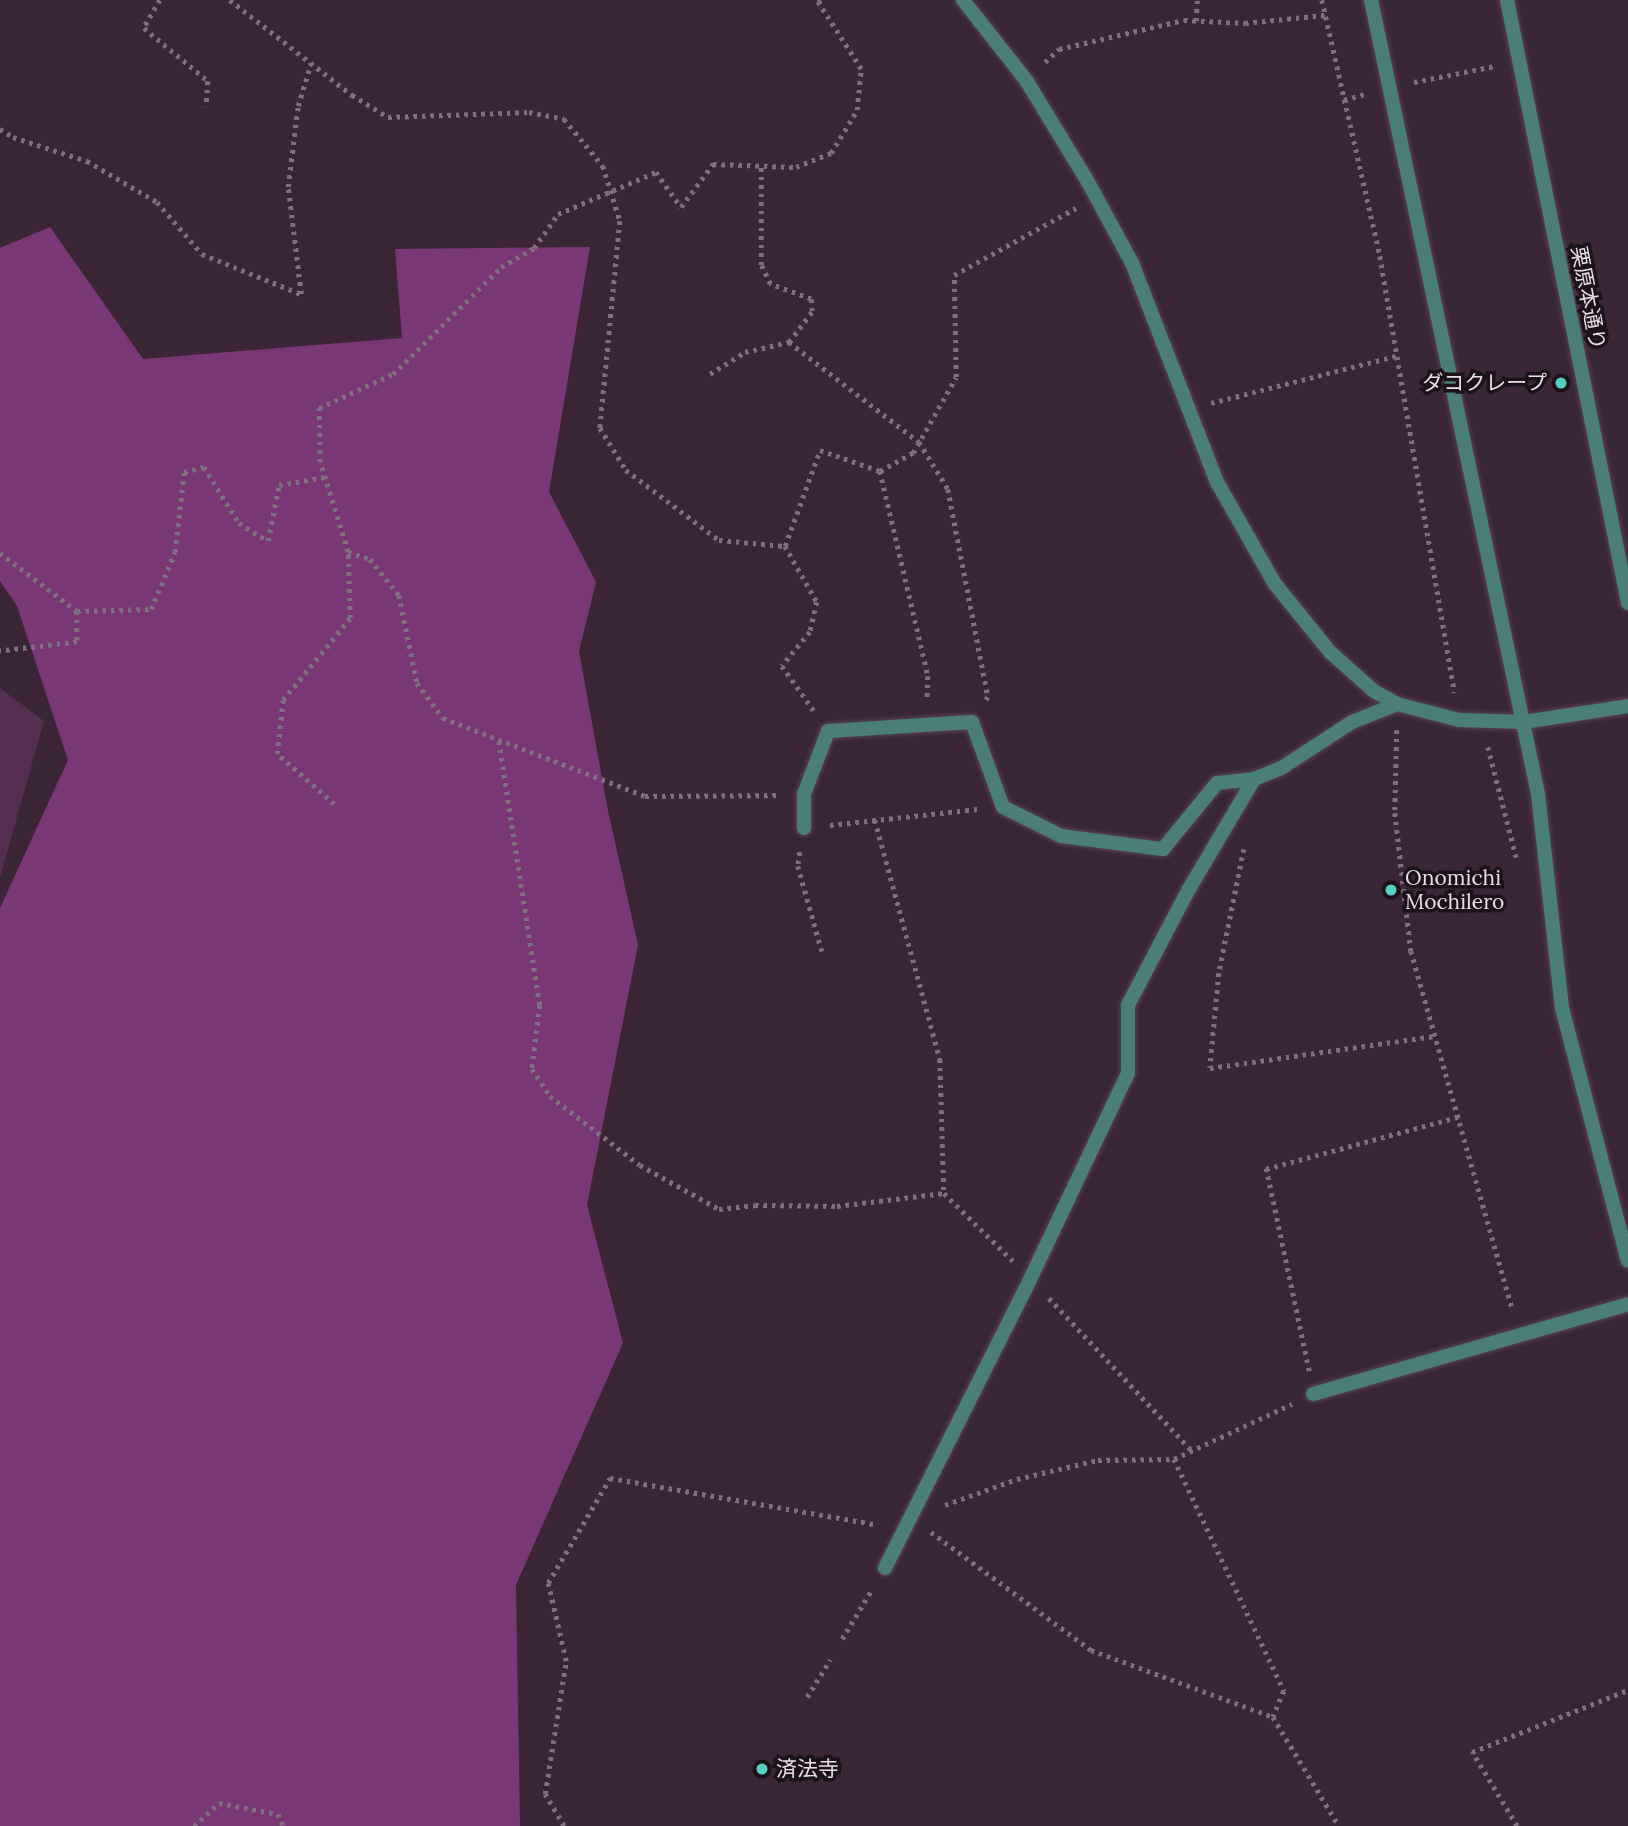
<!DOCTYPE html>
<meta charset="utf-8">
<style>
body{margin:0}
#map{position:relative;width:1628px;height:1826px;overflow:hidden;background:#3a2637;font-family:Lora,"Noto Sans JP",serif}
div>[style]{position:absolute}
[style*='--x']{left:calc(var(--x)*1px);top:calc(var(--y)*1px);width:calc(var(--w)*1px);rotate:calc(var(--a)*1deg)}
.green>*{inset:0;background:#542f51}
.forest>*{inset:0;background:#793874}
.path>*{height:4.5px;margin-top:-2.25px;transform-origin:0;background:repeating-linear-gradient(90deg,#806f7e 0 3.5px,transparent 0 8.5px)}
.roads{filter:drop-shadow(0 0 2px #564353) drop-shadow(0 0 2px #564353)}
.service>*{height:14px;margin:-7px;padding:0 7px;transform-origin:7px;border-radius:7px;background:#4b7d79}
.minor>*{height:14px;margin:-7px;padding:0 7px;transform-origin:7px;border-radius:7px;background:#4b7d79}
.dots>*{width:19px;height:19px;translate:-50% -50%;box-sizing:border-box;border:4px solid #1c131a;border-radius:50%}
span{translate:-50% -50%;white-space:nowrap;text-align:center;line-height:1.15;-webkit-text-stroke:7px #1c131a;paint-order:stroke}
.street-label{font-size:21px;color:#e8dce6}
.poi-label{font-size:21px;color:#e8dce6}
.right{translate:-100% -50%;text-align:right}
.left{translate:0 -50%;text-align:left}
</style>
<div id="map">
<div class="green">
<div style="clip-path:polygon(0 688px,44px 721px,0 878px)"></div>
</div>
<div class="forest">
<div style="clip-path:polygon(50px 227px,143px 359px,402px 338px,395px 249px,590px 247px,549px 492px,596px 582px,579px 651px,608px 811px,638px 945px,587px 1205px,623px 1343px,516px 1585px,520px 1826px,0 1826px,0 908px,68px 760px,17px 606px,0 581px,0 248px)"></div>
</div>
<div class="path">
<div style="--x:160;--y:0;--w:32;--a:120"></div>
<div style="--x:144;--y:28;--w:83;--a:39.6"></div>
<div style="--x:208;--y:81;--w:26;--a:94"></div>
<div style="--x:230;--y:0;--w:155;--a:37.9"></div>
<div style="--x:352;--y:95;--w:42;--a:31.4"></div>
<div style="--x:388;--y:117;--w:141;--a:-2"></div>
<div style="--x:529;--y:112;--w:36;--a:11"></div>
<div style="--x:564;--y:119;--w:61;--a:50.3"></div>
<div style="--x:603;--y:166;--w:58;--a:72.8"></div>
<div style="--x:620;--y:221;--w:208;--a:95.5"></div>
<div style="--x:600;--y:428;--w:49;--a:58.2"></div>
<div style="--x:626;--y:470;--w:116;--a:37"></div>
<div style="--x:719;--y:540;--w:66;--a:5.2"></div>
<div style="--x:785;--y:546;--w:102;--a:-70"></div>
<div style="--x:820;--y:450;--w:64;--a:19.3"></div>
<div style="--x:880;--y:471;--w:38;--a:-29"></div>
<div style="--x:913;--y:453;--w:87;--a:-60.5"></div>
<div style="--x:956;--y:377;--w:102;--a:-91.1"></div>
<div style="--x:954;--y:275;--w:139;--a:-28.8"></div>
<div style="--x:1322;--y:0;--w:262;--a:77.2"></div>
<div style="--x:1380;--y:256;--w:443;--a:80.3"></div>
<div style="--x:1196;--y:21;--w:21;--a:-87"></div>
<div style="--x:1045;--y:62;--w:19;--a:-43"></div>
<div style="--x:1059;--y:49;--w:128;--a:-13.1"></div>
<div style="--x:1184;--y:20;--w:61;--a:2.8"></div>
<div style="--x:1245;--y:23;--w:80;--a:-5.7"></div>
<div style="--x:1414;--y:82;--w:83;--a:-11.2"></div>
<div style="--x:1344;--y:100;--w:22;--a:-16"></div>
<div style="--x:0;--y:129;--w:15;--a:32"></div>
<div style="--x:13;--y:137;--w:78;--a:18"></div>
<div style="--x:87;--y:161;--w:81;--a:30.4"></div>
<div style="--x:157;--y:202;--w:69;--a:49.1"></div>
<div style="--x:202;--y:254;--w:107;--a:22"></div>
<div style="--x:301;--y:294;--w:108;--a:-96.9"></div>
<div style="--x:288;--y:187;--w:82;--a:-83"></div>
<div style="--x:298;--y:106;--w:45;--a:-73.2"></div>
<div style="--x:789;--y:342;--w:164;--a:37.6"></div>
<div style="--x:919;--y:442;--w:55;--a:58.3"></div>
<div style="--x:948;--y:489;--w:212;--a:79.1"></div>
<div style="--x:988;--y:697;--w:8;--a:120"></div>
<div style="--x:710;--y:374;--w:41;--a:-32.2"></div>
<div style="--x:745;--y:352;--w:45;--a:-12.8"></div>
<div style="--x:789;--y:342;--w:39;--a:-53"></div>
<div style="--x:812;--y:311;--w:12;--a:-95"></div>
<div style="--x:811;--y:299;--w:44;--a:-159.9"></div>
<div style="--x:770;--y:284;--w:21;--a:-115"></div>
<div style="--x:761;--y:265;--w:99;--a:-90"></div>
<div style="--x:1211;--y:403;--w:191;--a:-14.3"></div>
<div style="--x:880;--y:471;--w:211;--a:76.8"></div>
<div style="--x:928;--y:676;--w:24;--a:92"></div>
<div style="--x:785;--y:546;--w:64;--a:60.3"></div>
<div style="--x:817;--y:602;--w:31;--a:103"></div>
<div style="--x:810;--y:632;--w:44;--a:129.5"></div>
<div style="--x:782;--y:666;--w:57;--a:54.3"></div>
<div style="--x:348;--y:552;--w:23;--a:18"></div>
<div style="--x:370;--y:559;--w:46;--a:51.1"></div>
<div style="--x:399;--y:595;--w:90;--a:78.4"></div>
<div style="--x:417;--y:683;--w:44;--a:53.4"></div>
<div style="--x:443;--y:718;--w:217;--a:21.1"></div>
<div style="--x:645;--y:796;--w:134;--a:-0.4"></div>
<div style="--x:0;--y:553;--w:96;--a:37"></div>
<div style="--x:77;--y:611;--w:31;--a:90"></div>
<div style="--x:77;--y:642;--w:78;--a:173.3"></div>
<div style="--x:77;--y:611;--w:74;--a:-1.5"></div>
<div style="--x:151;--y:609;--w:62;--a:-67.2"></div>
<div style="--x:175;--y:552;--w:81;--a:-83.6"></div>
<div style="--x:184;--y:472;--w:21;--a:-14"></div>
<div style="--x:204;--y:467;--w:66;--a:58"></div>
<div style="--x:239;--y:523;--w:34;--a:32"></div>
<div style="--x:268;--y:541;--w:57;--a:-78.9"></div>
<div style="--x:279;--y:485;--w:46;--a:-10.1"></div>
<div style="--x:1397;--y:730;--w:83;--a:91.4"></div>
<div style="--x:1395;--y:813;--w:139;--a:83.4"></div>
<div style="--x:1411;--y:951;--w:374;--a:74.2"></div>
<div style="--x:499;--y:741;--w:267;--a:81.2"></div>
<div style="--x:540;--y:1005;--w:64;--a:97.1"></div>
<div style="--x:532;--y:1069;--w:32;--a:56"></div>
<div style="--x:550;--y:1096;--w:113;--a:37.5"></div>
<div style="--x:640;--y:1165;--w:90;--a:29.1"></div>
<div style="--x:719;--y:1209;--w:36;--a:-6"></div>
<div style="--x:755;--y:1205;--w:82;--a:0.7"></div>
<div style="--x:837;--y:1206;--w:108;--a:-6.9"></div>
<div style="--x:1488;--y:747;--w:117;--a:75.6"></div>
<div style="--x:334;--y:804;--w:76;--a:-138.7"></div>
<div style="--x:277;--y:754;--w:54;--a:-83.7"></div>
<div style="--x:283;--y:700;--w:106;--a:-50.7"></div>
<div style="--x:350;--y:618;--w:66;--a:-91.7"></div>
<div style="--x:348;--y:552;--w:94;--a:-107.3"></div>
<div style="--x:320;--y:462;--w:54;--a:-91.1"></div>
<div style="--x:319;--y:408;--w:81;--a:-24.7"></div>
<div style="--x:393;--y:374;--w:152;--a:-44.7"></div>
<div style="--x:501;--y:267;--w:38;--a:-30"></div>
<div style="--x:534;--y:248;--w:42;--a:-54.8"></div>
<div style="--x:558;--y:214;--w:107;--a:-23.2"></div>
<div style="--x:656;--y:172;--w:43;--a:54.5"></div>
<div style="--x:681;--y:207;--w:54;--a:-53.3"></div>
<div style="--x:713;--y:164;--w:83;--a:2.1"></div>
<div style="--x:796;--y:167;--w:38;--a:-22"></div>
<div style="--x:831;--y:153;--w:50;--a:-58.8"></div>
<div style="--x:857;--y:110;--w:41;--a:-84.4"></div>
<div style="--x:861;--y:69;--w:80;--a:-122.7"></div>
<div style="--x:818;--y:2;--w:4;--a:-34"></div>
<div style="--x:875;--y:820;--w:248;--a:74.8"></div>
<div style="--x:940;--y:1059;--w:134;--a:88.3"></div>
<div style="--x:944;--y:1193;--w:97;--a:44.6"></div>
<div style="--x:830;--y:825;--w:149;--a:-6.2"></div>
<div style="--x:1244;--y:849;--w:126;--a:101.4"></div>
<div style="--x:1219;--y:973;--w:95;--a:95.4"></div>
<div style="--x:1210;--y:1068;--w:227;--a:-8.1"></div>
<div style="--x:800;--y:852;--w:14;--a:98"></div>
<div style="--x:798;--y:866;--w:92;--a:74.3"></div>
<div style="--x:1049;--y:1298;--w:209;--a:46.9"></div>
<div style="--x:1309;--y:1371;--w:207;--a:-102"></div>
<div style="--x:1266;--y:1169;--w:199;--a:-15.2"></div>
<div style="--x:1174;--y:1459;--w:257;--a:64.6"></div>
<div style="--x:1284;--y:1691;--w:28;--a:113"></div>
<div style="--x:945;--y:1505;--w:77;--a:-19.9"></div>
<div style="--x:1017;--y:1479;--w:83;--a:-13.2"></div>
<div style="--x:1098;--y:1460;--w:76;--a:-0.8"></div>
<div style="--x:1174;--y:1459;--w:130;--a:-25"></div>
<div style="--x:931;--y:1532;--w:199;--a:36.4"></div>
<div style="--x:1091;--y:1650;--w:194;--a:20.2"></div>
<div style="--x:1273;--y:1717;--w:127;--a:58.8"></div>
<div style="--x:842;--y:1639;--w:58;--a:-59"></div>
<div style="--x:807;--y:1697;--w:44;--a:-58.1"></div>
<div style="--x:194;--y:1826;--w:34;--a:-43"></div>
<div style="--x:219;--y:1803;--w:60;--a:10.6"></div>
<div style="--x:278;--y:1814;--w:13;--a:67"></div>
<div style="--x:564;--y:1826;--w:37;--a:-121"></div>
<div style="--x:545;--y:1794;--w:135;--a:-81"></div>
<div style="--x:566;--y:1661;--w:80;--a:-103"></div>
<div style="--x:548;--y:1583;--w:122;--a:-59.4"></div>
<div style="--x:610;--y:1478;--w:272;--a:9.9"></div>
<div style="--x:1517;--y:1826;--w:87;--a:-121.3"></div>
<div style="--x:1472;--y:1752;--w:168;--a:-21.7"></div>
</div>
<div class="roads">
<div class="service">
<div style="--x:804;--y:828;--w:34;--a:-90"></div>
<div style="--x:804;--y:794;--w:67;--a:-69.1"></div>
<div style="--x:828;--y:731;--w:144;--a:-3.6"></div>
<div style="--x:972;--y:722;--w:90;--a:70"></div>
<div style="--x:1003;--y:807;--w:65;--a:26.6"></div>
<div style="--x:1061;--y:836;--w:103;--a:7.3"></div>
<div style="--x:1163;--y:849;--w:85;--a:-50.7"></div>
<div style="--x:1217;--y:783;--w:37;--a:-6"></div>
<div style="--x:885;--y:1568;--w:311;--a:-63.3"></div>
<div style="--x:1025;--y:1290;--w:240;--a:-64.6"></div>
<div style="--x:1128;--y:1073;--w:68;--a:-90"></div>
<div style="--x:1128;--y:1005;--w:131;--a:-62.3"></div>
<div style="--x:1189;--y:889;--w:128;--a:-59.4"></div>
<div style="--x:1254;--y:779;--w:31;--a:-22"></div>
<div style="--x:1283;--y:767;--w:82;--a:-33.1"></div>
<div style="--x:1352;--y:722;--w:48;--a:-21.8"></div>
</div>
<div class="minor">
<div style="--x:963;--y:0;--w:102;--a:51.8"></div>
<div style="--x:1026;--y:80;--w:119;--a:58.7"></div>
<div style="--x:1088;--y:182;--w:92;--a:61.5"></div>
<div style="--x:1132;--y:263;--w:235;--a:68.8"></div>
<div style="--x:1217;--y:482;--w:117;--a:60.4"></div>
<div style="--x:1275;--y:584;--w:87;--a:51"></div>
<div style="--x:1330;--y:652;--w:59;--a:41.6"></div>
<div style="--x:1374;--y:691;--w:26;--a:29"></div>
<div style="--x:1397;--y:704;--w:64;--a:14.5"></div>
<div style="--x:1459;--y:720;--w:65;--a:1.8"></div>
<div style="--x:1524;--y:722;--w:105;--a:-8.7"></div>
<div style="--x:1371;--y:0;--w:811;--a:78.12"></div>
<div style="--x:1538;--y:794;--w:215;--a:83.6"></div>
<div style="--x:1562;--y:1008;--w:261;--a:75.4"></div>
<div style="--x:1507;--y:0;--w:615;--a:78.65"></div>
<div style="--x:1313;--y:1394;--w:328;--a:-15.9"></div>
</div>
</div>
<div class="dots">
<div style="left:1561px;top:383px;background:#55cec4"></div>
<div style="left:1391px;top:890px;background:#55cec4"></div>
<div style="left:762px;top:1769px;background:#55cec4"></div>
</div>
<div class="street-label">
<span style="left:1588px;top:298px;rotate:79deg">栗原本通り</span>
</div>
<div class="poi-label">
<span class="right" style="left:1547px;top:383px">ダコクレープ</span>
<span class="left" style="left:1405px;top:890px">Onomichi<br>Mochilero</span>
<span class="left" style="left:776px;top:1769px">済法寺</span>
</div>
</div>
